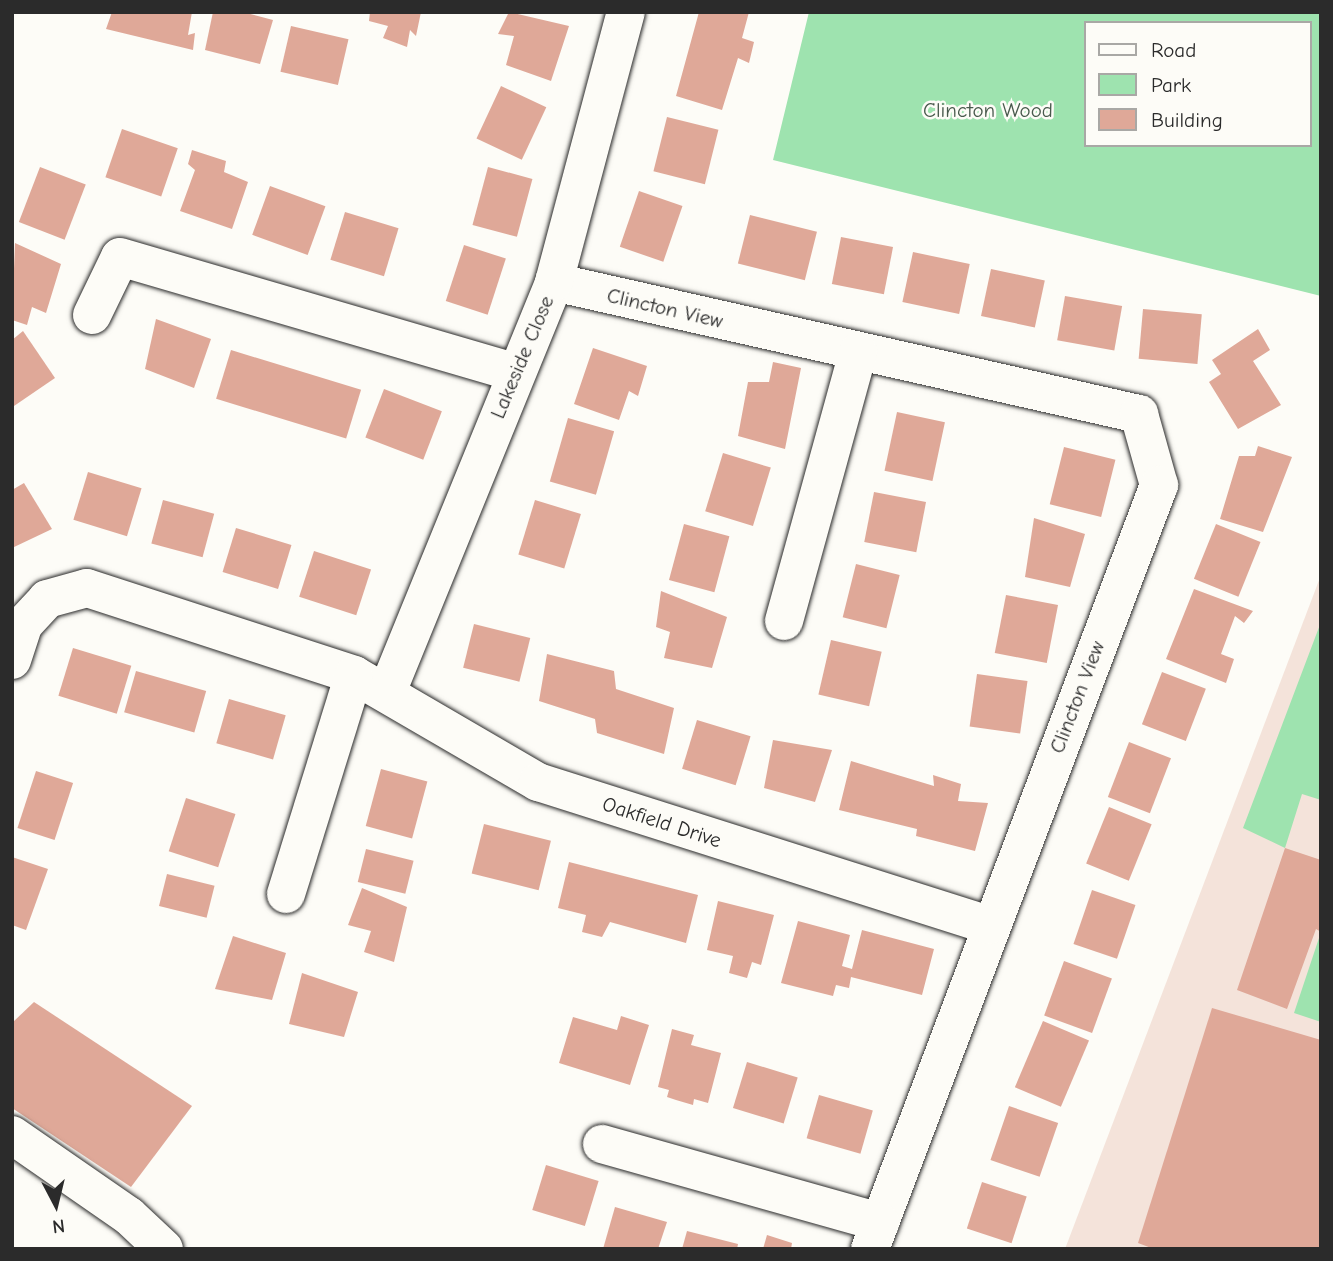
<!DOCTYPE html>
<style>
body{margin:0}
#map{position:relative;width:1333px;height:1261px;overflow:hidden;background:#fdfcf7;font-family:"Comic Neue",sans-serif}
div>[style]{position:absolute}
[style*='--x']{left:calc(var(--x)*1px);top:calc(var(--y)*1px);width:calc(var(--w)*1px);rotate:calc(var(--a)*1deg)}
.built>*{inset:0;background:#f4e3da}
.green>*{inset:0;background:#9ee3af}
.building>*{inset:0;background:#dfa898;transform-origin:0 0}
.roads{filter:drop-shadow(0 0 2px #2b2b2b) drop-shadow(0 0 2px #2b2b2b)}
.minor>*{height:38px;margin:-19px;padding:0 19px;transform-origin:19px;border-radius:19px;background:#fdfcf7}
span{translate:-50% -50%;white-space:nowrap;text-align:center;line-height:1.15;-webkit-text-stroke:5px #fdfcf7;paint-order:stroke}
.park-label{font-size:21px;color:#48594c}
.street-label{font-size:21px;color:#2b2b2b}
.frame{position:absolute;inset:0;border:14px solid #2b2b2b;pointer-events:none}
.legend{position:absolute;left:1084px;top:21px;width:228px;height:126px;box-sizing:border-box;background:#fdfcf7;border:2px solid #a9a8a5;margin:0;padding:9px 12px;list-style:none;font-size:21px;color:#2b2b2b}
.legend li{display:flex;align-items:center;gap:14px;height:35px}
.legend b{width:35px;border:2px solid #a9a8a5}
.north{position:absolute;left:21px;top:1170px;width:70px;height:70px;-webkit-text-stroke:5px #fdfcf7;paint-order:stroke;rotate:173deg;font-size:19px;font-weight:700;line-height:28px;text-align:center;color:#2b2b2b}
.north::after{content:'';display:block;margin:auto;width:24px;height:32px;background:#2b2b2b;clip-path:polygon(50% 0,100% 100%,50% 72%,0 100%)}
</style>
<div id="map">
<div class="built">
<div style="clip-path:polygon(1321px 575px,1321px 1249px,1065px 1249px)"></div>
</div>
<div class="green">
<div style="clip-path:polygon(evenodd,809px 12px,1321px 12px,1321px 296px,773px 160px,809px 12px,1086px 23px,1310px 23px,1310px 145px,1086px 145px,1086px 23px)"></div>
<div style="clip-path:polygon(1321px 622px,1321px 800px,1302px 794px,1285px 848px,1243px 828px)"></div>
<div style="clip-path:polygon(1321px 932px,1321px 1022px,1294px 1013px)"></div>
</div>
<div class="building">
<div style="clip-path:polygon(112px 12px,192px 12px,188px 35px,195px 33px,193px 50px,106px 29px)"></div>
<div style="clip-path:polygon(213px 12px,243px 12px,273px 20px,260px 64px,205px 50px)"></div>
<div style="clip-path:polygon(370px 12px,421px 12px,416px 36px,410px 30px,407px 47px,383px 38px,388px 26px,369px 21px)"></div>
<div style="clip-path:polygon(509px 12px,569px 26px,551px 81px,506px 65px,514px 36px,498px 34px)"></div>
<div style="clip-path:polygon(699px 12px,749px 12px,742px 38px,754px 42px,749px 63px,738px 58px,722px 110px,676px 96px)"></div>
<div style="left:291px;top:26px;width:59px;height:47px;rotate:13deg"></div>
<div style="left:501px;top:86px;width:50px;height:58px;rotate:25deg"></div>
<div style="left:667px;top:117px;width:53px;height:56px;rotate:14deg"></div>
<div style="left:122px;top:129px;width:59px;height:51px;rotate:19deg"></div>
<div style="clip-path:polygon(192px 150px,226px 161px,224px 172px,248px 182px,232px 229px,180px 211px,195px 170px,188px 164px)"></div>
<div style="left:40px;top:167px;width:49px;height:59px;rotate:21deg"></div>
<div style="left:488px;top:167px;width:46px;height:60px;rotate:15deg"></div>
<div style="left:270px;top:186px;width:59px;height:52px;rotate:20deg"></div>
<div style="left:639px;top:191px;width:46px;height:59px;rotate:19deg"></div>
<div style="left:345px;top:212px;width:56px;height:50px;rotate:17deg"></div>
<div style="left:750px;top:215px;width:69px;height:50px;rotate:14deg"></div>
<div style="left:841px;top:237px;width:53px;height:48px;rotate:11deg"></div>
<div style="clip-path:polygon(15px 243px,61px 264px,46px 313px,32px 307px,27px 325px,12px 320px)"></div>
<div style="left:464px;top:245px;width:44px;height:59px;rotate:18deg"></div>
<div style="left:913px;top:252px;width:58px;height:51px;rotate:12deg"></div>
<div style="left:991px;top:269px;width:55px;height:48px;rotate:12deg"></div>
<div style="left:1065px;top:296px;width:58px;height:45px;rotate:10deg"></div>
<div style="left:1143px;top:309px;width:59px;height:50px;rotate:5deg"></div>
<div style="clip-path:polygon(156px 319px,211px 339px,194px 388px,145px 369px)"></div>
<div style="clip-path:polygon(1258px 329px,1270px 350px,1253px 361px,1281px 405px,1238px 429px,1209px 382px,1221px 374px,1212px 360px)"></div>
<div style="clip-path:polygon(23px 331px,55px 378px,14px 406px,12px 340px)"></div>
<div style="clip-path:polygon(593px 348px,647px 366px,638px 396px,629px 391px,619px 420px,574px 404px)"></div>
<div style="left:231px;top:350px;width:136px;height:51px;rotate:17deg"></div>
<div style="clip-path:polygon(773px 362px,801px 368px,785px 449px,738px 436px,748px 382px,769px 382px)"></div>
<div style="left:384px;top:389px;width:62px;height:52px;rotate:21deg"></div>
<div style="left:897px;top:412px;width:49px;height:60px;rotate:12deg"></div>
<div style="left:568px;top:418px;width:48px;height:66px;rotate:16deg"></div>
<div style="clip-path:polygon(1258px 446px,1292px 457px,1263px 532px,1220px 519px,1239px 456px,1255px 456px)"></div>
<div style="left:1064px;top:447px;width:53px;height:59px;rotate:14deg"></div>
<div style="left:723px;top:453px;width:50px;height:61px;rotate:17deg"></div>
<div style="left:88px;top:472px;width:56px;height:50px;rotate:17deg"></div>
<div style="clip-path:polygon(24px 483px,52px 529px,12px 548px,12px 490px)"></div>
<div style="left:874px;top:492px;width:53px;height:51px;rotate:11deg"></div>
<div style="left:163px;top:500px;width:53px;height:45px;rotate:15deg"></div>
<div style="left:535px;top:500px;width:48px;height:57px;rotate:17deg"></div>
<div style="clip-path:polygon(1034px 518px,1085px 534px,1070px 587px,1025px 577px)"></div>
<div style="left:684px;top:524px;width:47px;height:58px;rotate:15deg"></div>
<div style="left:1216px;top:524px;width:48px;height:59px;rotate:22deg"></div>
<div style="left:236px;top:528px;width:58px;height:46px;rotate:17deg"></div>
<div style="left:314px;top:551px;width:60px;height:48px;rotate:18deg"></div>
<div style="left:856px;top:564px;width:45px;height:55px;rotate:14deg"></div>
<div style="clip-path:polygon(1194px 589px,1253px 611px,1244px 623px,1235px 616px,1221px 654px,1234px 659px,1226px 683px,1166px 659px)"></div>
<div style="clip-path:polygon(661px 591px,727px 617px,712px 668px,664px 658px,670px 632px,656px 627px)"></div>
<div style="left:1006px;top:595px;width:53px;height:59px;rotate:11deg"></div>
<div style="left:474px;top:624px;width:58px;height:45px;rotate:14deg"></div>
<div style="left:831px;top:640px;width:52px;height:56px;rotate:13deg"></div>
<div style="left:73px;top:648px;width:61px;height:50px;rotate:17deg"></div>
<div style="clip-path:polygon(547px 654px,614px 671px,616px 689px,674px 708px,664px 754px,597px 733px,595px 719px,539px 701px)"></div>
<div style="left:136px;top:671px;width:73px;height:43px;rotate:16deg"></div>
<div style="left:1162px;top:672px;width:47px;height:56px;rotate:21deg"></div>
<div style="left:977px;top:674px;width:51px;height:53px;rotate:8deg"></div>
<div style="left:229px;top:699px;width:59px;height:46px;rotate:16deg"></div>
<div style="left:697px;top:720px;width:56px;height:51px;rotate:17deg"></div>
<div style="clip-path:polygon(773px 740px,832px 750px,815px 802px,764px 788px)"></div>
<div style="left:1129px;top:742px;width:45px;height:59px;rotate:21deg"></div>
<div style="clip-path:polygon(851px 761px,934px 786px,933px 775px,961px 784px,958px 801px,988px 803px,975px 851px,916px 836px,917px 829px,839px 810px)"></div>
<div style="left:381px;top:769px;width:48px;height:59px;rotate:15deg"></div>
<div style="left:36px;top:771px;width:39px;height:60px;rotate:18deg"></div>
<div style="left:186px;top:798px;width:52px;height:56px;rotate:18deg"></div>
<div style="left:1109px;top:807px;width:46px;height:61px;rotate:22deg"></div>
<div style="left:484px;top:824px;width:69px;height:51px;rotate:14deg"></div>
<div style="clip-path:polygon(1285px 848px,1321px 860px,1321px 932px,1316px 929px,1287px 1009px,1237px 990px)"></div>
<div style="left:366px;top:849px;width:49px;height:34px;rotate:14deg"></div>
<div style="clip-path:polygon(12px 857px,48px 869px,26px 930px,12px 925px)"></div>
<div style="clip-path:polygon(569px 862px,698px 895px,686px 943px,610px 922px,602px 937px,582px 932px,586px 915px,558px 908px)"></div>
<div style="left:167px;top:874px;width:49px;height:33px;rotate:14deg"></div>
<div style="clip-path:polygon(362px 888px,407px 907px,394px 962px,364px 952px,371px 931px,348px 925px)"></div>
<div style="left:1092px;top:890px;width:46px;height:57px;rotate:19deg"></div>
<div style="clip-path:polygon(718px 901px,774px 915px,761px 965px,752px 962px,747px 978px,729px 973px,733px 956px,707px 950px)"></div>
<div style="clip-path:polygon(798px 921px,850px 935px,842px 966px,852px 969px,862px 930px,934px 949px,922px 995px,851px 977px,849px 988px,836px 985px,833px 996px,781px 983px)"></div>
<div style="clip-path:polygon(233px 936px,286px 953px,272px 1000px,215px 989px)"></div>
<div style="left:1064px;top:961px;width:51px;height:58px;rotate:20deg"></div>
<div style="clip-path:polygon(302px 973px,358px 992px,344px 1037px,289px 1024px)"></div>
<div style="clip-path:polygon(34px 1002px,192px 1106px,131px 1187px,12px 1108px,12px 1023px)"></div>
<div style="clip-path:polygon(1212px 1008px,1321px 1040px,1321px 1249px,1154px 1249px,1138px 1243px)"></div>
<div style="clip-path:polygon(621px 1016px,649px 1025px,630px 1085px,559px 1063px,573px 1017px,617px 1030px)"></div>
<div style="left:1043px;top:1021px;width:50px;height:72px;rotate:23deg"></div>
<div style="clip-path:polygon(672px 1029px,694px 1035px,691px 1045px,721px 1053px,708px 1103px,694px 1099px,693px 1105px,676px 1100px,667px 1097px,669px 1090px,658px 1087px)"></div>
<div style="left:747px;top:1062px;width:53px;height:48px;rotate:17deg"></div>
<div style="left:819px;top:1095px;width:56px;height:45px;rotate:16deg"></div>
<div style="left:1009px;top:1106px;width:52px;height:57px;rotate:19deg"></div>
<div style="left:546px;top:1165px;width:55px;height:47px;rotate:17deg"></div>
<div style="left:982px;top:1182px;width:47px;height:49px;rotate:18deg"></div>
<div style="clip-path:polygon(615px 1207px,667px 1222px,658px 1249px,603px 1249px)"></div>
<div style="clip-path:polygon(687px 1231px,738px 1244px,737px 1249px,682px 1249px)"></div>
<div style="clip-path:polygon(767px 1235px,792px 1243px,791px 1249px,763px 1249px)"></div>
</div>
<div class="roads">
<div class="minor">
<div style="--x:554;--y:282;--w:600;--a:12.72"></div>
<div style="--x:1139;--y:414;--w:74;--a:74.3"></div>
<div style="--x:1159;--y:485;--w:817;--a:110.72"></div>
<div style="--x:92;--y:315;--w:64;--a:-64.2"></div>
<div style="--x:120;--y:257;--w:410;--a:16.3"></div>
<div style="--x:784;--y:621;--w:279;--a:-74.6"></div>
<div style="--x:12;--y:660;--w:38;--a:-72"></div>
<div style="--x:24;--y:624;--w:34;--a:-47"></div>
<div style="--x:47;--y:599;--w:41;--a:-15.4"></div>
<div style="--x:87;--y:588;--w:281;--a:18"></div>
<div style="--x:354;--y:675;--w:213;--a:30.2"></div>
<div style="--x:538;--y:782;--w:473;--a:17.6"></div>
<div style="--x:387;--y:692;--w:443;--a:-67.8"></div>
<div style="--x:554;--y:282;--w:279;--a:-75.1"></div>
<div style="--x:286;--y:894;--w:229;--a:-72.8"></div>
<div style="--x:12;--y:1135;--w:142;--a:34.7"></div>
<div style="--x:129;--y:1216;--w:48;--a:43.3"></div>
<div style="--x:602;--y:1144;--w:289;--a:15.7"></div>
</div>
</div>
<div class="park-label">
<span style="left:988px;top:110px">Clincton Wood</span>
</div>
<div class="street-label">
<span style="left:665px;top:308px;rotate:13deg">Clincton View</span>
<span style="left:522px;top:357px;rotate:-67deg">Lakeside Close</span>
<span style="left:1077px;top:697px;rotate:-69deg">Clincton View</span>
<span style="left:662px;top:822px;rotate:18deg">Oakfield Drive</span>
</div>
<div class="frame"></div>
<ul class="legend">
<li><b style="height:9px;background:#fdfcf7"></b>Road</li>
<li><b style="height:19px;background:#9ee3af"></b>Park</li>
<li><b style="height:19px;background:#dfa898"></b>Building</li>
</ul>
<div class="north">N</div>
</div>
